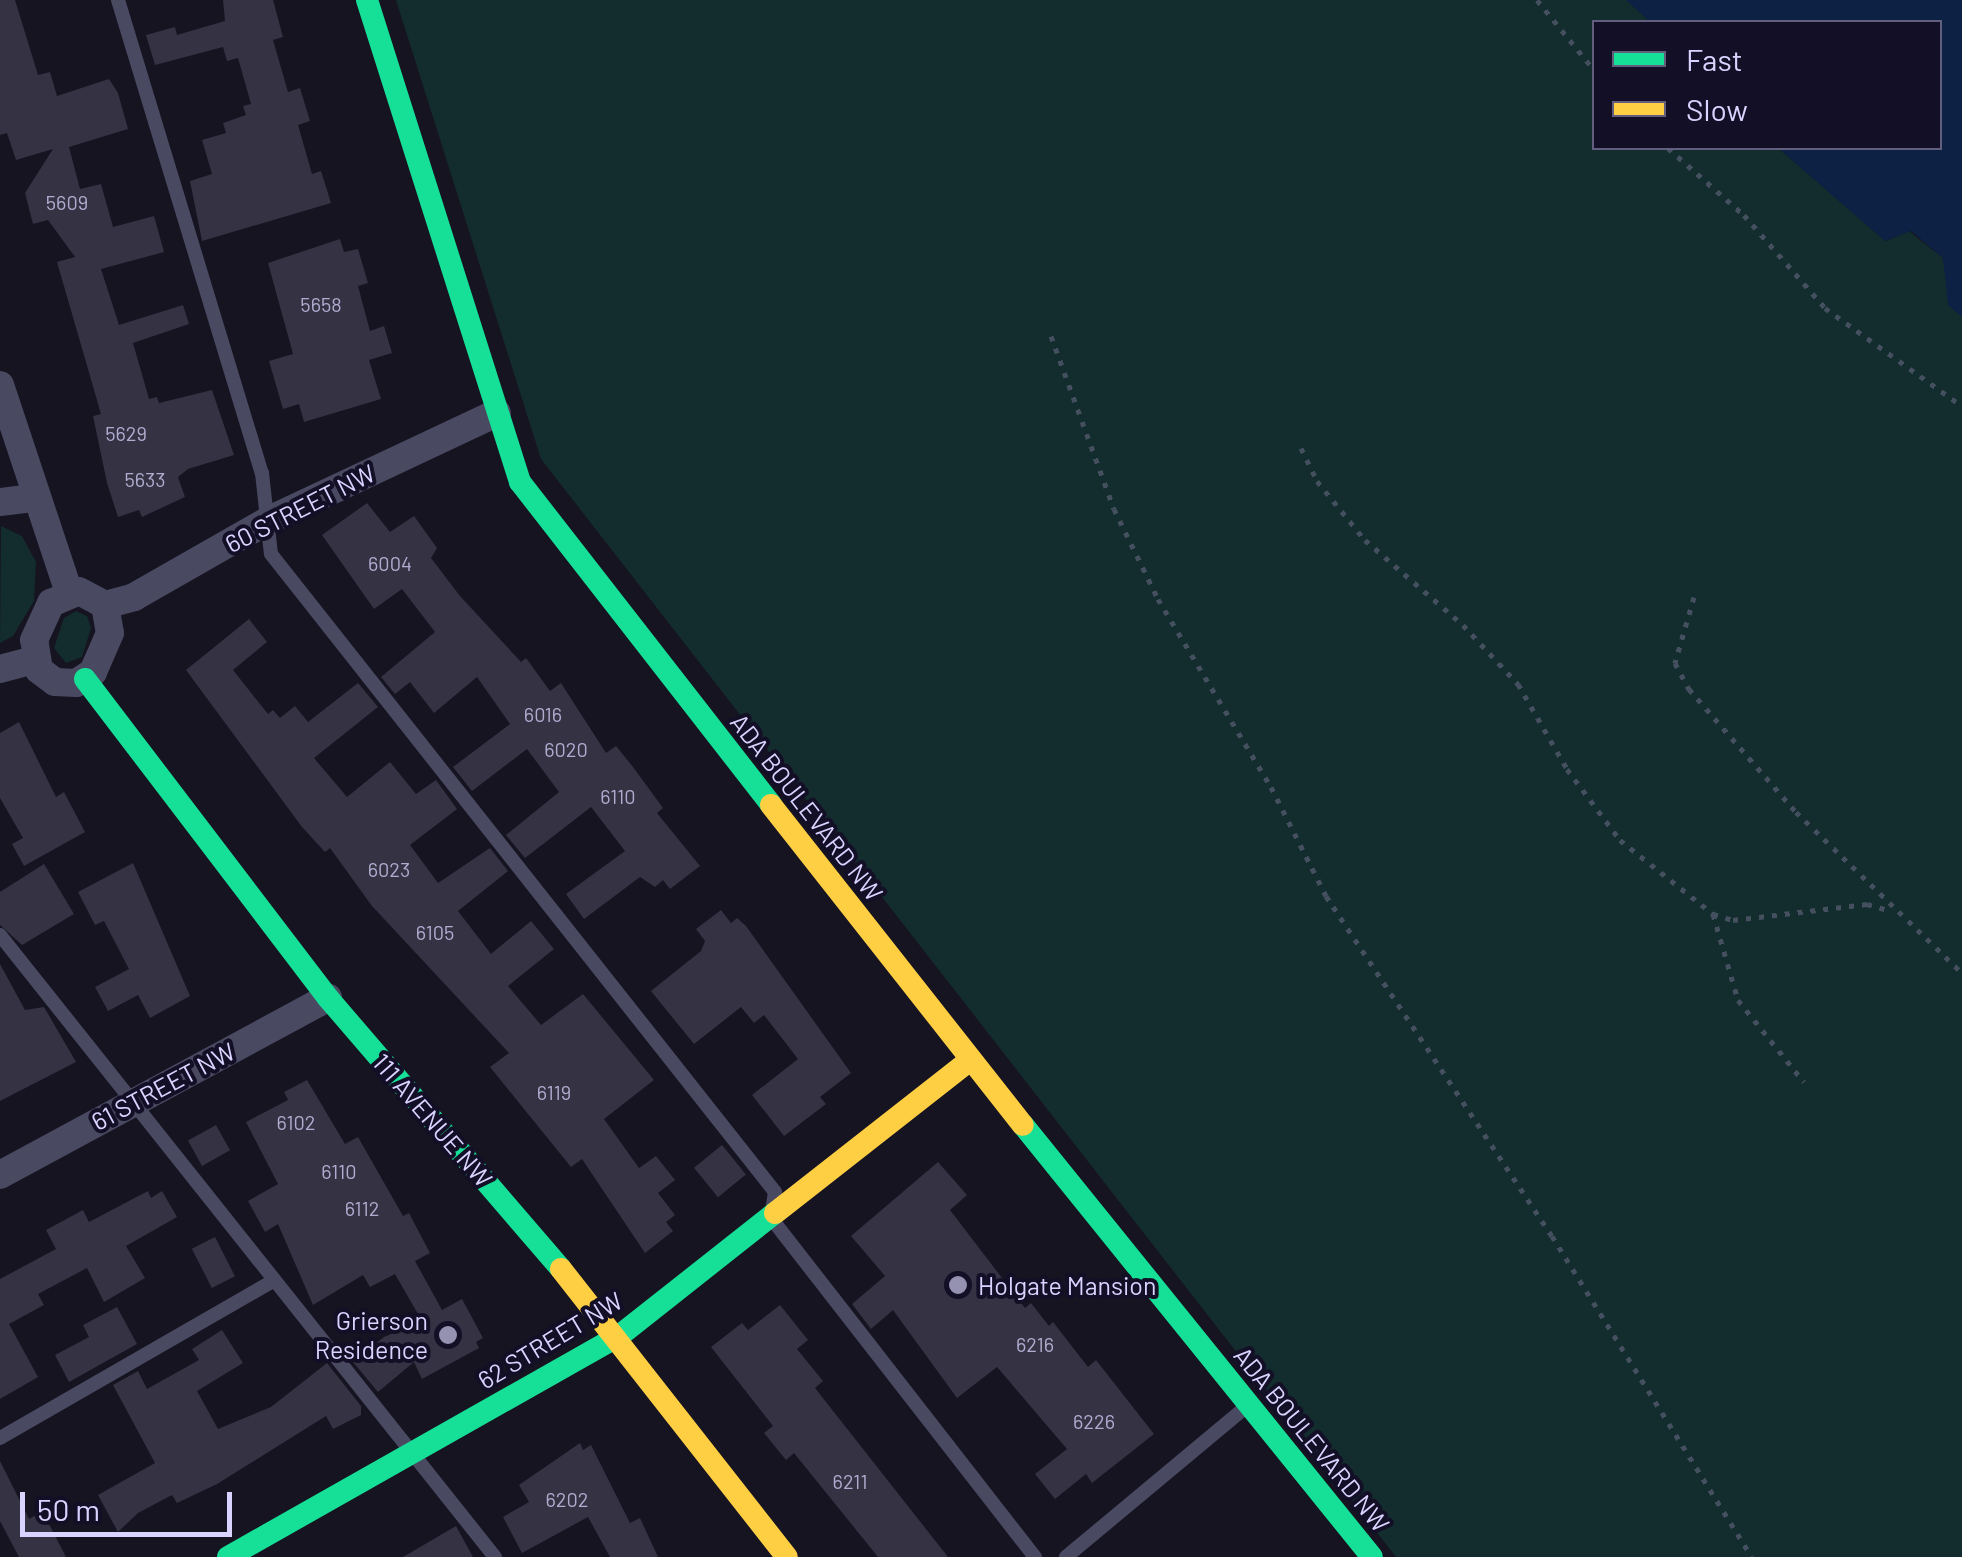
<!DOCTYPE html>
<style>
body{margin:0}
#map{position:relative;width:1962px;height:1557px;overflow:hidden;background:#161421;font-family:Barlow,sans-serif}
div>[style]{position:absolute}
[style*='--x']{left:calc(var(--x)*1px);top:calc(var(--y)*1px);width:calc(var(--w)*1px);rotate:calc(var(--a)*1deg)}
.green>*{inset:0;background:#132c2d}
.water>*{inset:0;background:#0d2144}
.building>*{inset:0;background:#343243;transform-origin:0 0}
.path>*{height:5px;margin-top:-2.5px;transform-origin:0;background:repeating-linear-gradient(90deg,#44505f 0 5px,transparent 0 13px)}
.lane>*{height:14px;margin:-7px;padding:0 7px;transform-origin:7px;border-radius:7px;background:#4a4962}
.street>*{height:28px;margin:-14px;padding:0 14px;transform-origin:14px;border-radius:14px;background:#4a4962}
.fast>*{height:22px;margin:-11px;padding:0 11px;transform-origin:11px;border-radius:11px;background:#16e098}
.slow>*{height:22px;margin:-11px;padding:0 11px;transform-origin:11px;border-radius:11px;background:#ffcf43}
.dots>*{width:28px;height:28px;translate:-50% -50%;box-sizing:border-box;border:5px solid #130f26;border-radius:50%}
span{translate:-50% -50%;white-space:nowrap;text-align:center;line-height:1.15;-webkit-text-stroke:8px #130f26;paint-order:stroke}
.number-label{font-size:20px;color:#b0acd0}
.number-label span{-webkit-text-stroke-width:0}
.street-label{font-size:25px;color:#d9d4ff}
.poi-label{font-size:25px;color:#d9d4ff}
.left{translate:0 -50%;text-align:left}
.right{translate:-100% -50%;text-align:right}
.legend{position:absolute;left:1592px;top:20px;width:350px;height:130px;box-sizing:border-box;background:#130f26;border:2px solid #625e7d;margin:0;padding:12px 18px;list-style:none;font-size:30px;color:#d9d4ff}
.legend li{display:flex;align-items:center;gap:20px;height:50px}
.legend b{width:50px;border:2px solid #625e7d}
.scale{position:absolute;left:20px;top:1492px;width:212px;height:45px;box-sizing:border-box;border:5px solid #d9d4ff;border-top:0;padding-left:12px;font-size:30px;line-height:35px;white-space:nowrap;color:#d9d4ff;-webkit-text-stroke:8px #130f26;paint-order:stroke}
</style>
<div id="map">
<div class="green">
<div style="clip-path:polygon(396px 0,1627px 0,1650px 22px,1594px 22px,1594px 148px,1778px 148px,1886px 241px,1909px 231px,1943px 258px,1949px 302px,1962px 314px,1962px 1557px,1396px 1557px,541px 459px)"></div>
<div style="clip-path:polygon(1px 526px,22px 536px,36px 562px,34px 601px,13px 636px,0 643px)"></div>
<div style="clip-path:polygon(76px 611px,87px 616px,91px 628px,82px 657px,66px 663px,54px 648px,64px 618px)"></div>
</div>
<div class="water">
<div style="clip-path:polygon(1626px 0,1962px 0,1962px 317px,1948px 305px,1943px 258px,1911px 231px,1885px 241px,1778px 148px,1940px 148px,1940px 22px,1650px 22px)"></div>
</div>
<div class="building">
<div style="clip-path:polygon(0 0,15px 0,38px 75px,50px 72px,57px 96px,109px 79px,118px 93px,128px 129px,69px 147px,80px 189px,101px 184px,113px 227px,154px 216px,164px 252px,101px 269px,119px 325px,183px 305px,189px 324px,133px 343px,149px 399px,157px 397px,159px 403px,212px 390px,234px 455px,188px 469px,178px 477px,185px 497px,142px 517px,139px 510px,118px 517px,107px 483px,93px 416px,101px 414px,57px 262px,75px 257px,48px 220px,33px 224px,25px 193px,53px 149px,16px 160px,7px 133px,0 135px)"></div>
<div style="clip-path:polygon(223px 0,273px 0,283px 37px,273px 40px,288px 92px,300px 88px,310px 121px,298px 125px,312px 174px,321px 171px,331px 203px,202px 241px,190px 181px,212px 174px,202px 140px,226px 133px,223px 123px,246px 115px,243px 106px,251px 104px,238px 58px,227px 61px,223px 47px,155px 65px,146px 35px,175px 27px,177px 35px,225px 21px)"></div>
<div style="clip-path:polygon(340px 239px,344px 252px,358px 249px,368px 283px,358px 286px,370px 331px,384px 326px,392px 353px,369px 360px,381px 399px,304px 422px,299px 404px,283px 409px,269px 361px,293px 354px,268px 263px)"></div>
<div style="clip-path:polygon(367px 503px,390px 532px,414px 516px,437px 548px,431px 558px,460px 596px,521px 662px,526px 658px,550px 691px,561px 683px,606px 753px,616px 746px,633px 767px,663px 808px,657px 813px,700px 866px,670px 889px,663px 880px,655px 887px,640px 877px,584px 919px,566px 894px,625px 851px,591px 807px,525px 858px,506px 835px,559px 792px,527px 749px,472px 791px,453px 767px,510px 724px,477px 677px,434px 713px,410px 682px,395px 694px,381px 677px,435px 632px,402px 589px,374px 609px,322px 535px)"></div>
<div style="clip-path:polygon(249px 619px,267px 642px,233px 670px,268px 714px,273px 710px,280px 718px,295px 706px,308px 722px,358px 683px,378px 707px,314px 758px,347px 797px,390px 762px,416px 794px,436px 780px,457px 809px,410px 845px,438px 883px,490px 848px,508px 871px,458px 911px,491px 954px,531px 921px,554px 949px,508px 986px,541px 1025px,583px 994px,654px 1080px,604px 1119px,639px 1168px,656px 1156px,675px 1180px,658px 1193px,675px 1215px,666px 1222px,673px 1231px,645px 1253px,582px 1159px,571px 1167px,490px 1067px,509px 1053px,372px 906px,330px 848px,325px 852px,302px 827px,186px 670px)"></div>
<div style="clip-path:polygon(19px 722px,56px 797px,64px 792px,85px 832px,24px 866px,12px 844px,23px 838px,0 798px,0 733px)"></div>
<div style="clip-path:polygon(133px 863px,190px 996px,150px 1018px,138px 995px,108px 1011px,95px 987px,129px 969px,104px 921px,95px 925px,78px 892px)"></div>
<div style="clip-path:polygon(44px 864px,74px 914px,22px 945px,0 925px,0 892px)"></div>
<div style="clip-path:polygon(721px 910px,731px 923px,737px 918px,746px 926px,851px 1073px,820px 1097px,826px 1104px,784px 1136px,752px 1095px,798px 1059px,764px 1015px,754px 1023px,741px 1007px,694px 1044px,651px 991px,701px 951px,705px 941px,696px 929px)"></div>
<div style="clip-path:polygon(0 964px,25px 1010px,44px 1007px,76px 1062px,0 1101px)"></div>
<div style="clip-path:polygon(307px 1080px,345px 1144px,358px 1137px,403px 1216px,409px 1213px,430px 1253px,415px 1261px,442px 1310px,462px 1299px,483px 1338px,476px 1342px,479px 1348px,422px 1379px,414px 1362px,378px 1392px,353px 1362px,384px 1337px,422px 1321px,395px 1274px,370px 1287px,363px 1275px,313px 1305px,278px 1224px,265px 1232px,248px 1201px,278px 1184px,246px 1122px,288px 1100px,284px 1092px)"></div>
<div style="left:216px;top:1125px;width:29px;height:32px;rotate:61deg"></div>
<div style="left:722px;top:1145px;width:38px;height:36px;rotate:51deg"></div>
<div style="clip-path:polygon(938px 1162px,967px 1195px,950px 1210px,1025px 1308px,1031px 1303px,1049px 1326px,1053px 1322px,1088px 1367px,1096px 1360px,1154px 1434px,1092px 1483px,1086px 1474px,1055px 1499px,1035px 1474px,1067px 1449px,997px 1367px,957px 1398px,893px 1310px,871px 1329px,852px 1304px,885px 1276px,851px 1236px)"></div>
<div style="clip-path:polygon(148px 1191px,151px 1198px,162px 1191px,177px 1217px,126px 1246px,145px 1278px,104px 1302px,87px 1268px,38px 1294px,44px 1305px,9px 1324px,38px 1377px,0 1399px,0 1279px,56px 1249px,46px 1230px,83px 1210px,89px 1222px)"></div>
<div style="left:215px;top:1237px;width:44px;height:26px;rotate:63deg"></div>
<div style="clip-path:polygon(780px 1305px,808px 1340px,797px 1349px,823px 1381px,815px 1388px,948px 1557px,878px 1557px,794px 1453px,786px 1460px,764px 1433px,773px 1426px,711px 1347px,742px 1323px,748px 1330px)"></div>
<div style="clip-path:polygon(117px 1307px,137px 1344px,69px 1382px,55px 1355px,89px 1337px,83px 1325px)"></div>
<div style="clip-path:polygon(222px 1330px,243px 1363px,197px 1391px,218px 1429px,271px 1407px,327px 1363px,361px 1406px,361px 1415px,333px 1429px,326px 1416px,217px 1484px,177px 1503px,172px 1495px,138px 1513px,118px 1532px,98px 1495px,155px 1463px,113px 1385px,138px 1371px,147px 1389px,199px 1360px,192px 1349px)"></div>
<div style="clip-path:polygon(580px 1443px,583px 1450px,591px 1445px,630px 1523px,640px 1518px,658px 1557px,610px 1557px,588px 1517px,522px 1553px,503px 1517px,529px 1502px,519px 1485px)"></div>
<div style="clip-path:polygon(0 1461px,29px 1519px,38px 1514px,50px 1526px,66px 1557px,19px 1557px,0 1521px)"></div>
<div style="clip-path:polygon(456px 1526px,473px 1557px,403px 1557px)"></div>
</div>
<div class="path">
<div style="--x:1537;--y:0;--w:90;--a:50.8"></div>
<div style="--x:1668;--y:148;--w:101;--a:41.4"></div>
<div style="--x:1744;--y:215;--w:123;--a:48.9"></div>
<div style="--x:1825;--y:308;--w:168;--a:35.6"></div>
<div style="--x:1051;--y:336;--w:184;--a:70"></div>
<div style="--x:1114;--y:509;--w:100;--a:63.9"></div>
<div style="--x:1158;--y:599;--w:219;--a:59"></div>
<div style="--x:1271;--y:787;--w:122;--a:63.2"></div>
<div style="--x:1326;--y:896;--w:408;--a:56.4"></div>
<div style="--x:1552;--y:1236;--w:378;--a:58.1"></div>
<div style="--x:1301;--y:448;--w:37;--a:64"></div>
<div style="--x:1317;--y:481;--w:76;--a:50.9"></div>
<div style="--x:1365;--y:540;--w:130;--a:40.9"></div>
<div style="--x:1463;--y:625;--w:81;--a:47"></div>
<div style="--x:1518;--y:684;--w:98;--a:60"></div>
<div style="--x:1567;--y:769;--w:89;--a:53.3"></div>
<div style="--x:1620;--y:840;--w:119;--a:38.5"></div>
<div style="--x:1713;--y:914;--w:90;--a:73.8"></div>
<div style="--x:1738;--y:1000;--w:105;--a:51.2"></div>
<div style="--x:1694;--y:597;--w:69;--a:106.1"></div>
<div style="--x:1675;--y:663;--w:30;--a:62"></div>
<div style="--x:1689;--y:689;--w:163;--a:49"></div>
<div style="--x:1796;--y:812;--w:231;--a:44.1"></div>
<div style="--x:1713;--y:914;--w:21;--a:17"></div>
<div style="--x:1733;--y:920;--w:135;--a:-6.8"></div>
<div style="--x:1867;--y:904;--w:22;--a:16"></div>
</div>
<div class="lane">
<div style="--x:118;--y:0;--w:494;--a:73.1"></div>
<div style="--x:262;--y:473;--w:81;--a:83.7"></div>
<div style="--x:271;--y:554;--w:813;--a:51.69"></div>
<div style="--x:775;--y:1192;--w:26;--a:99"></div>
<div style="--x:771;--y:1218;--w:430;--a:52.1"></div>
<div style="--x:0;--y:935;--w:795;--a:51.49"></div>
<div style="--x:0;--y:1438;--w:315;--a:-29.9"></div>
<div style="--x:1066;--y:1557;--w:234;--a:-39.8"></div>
</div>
<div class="street">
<div style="--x:0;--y:385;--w:218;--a:71.6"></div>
<div style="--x:0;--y:502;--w:35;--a:-7"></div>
<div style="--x:79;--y:591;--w:30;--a:28"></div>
<div style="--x:105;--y:605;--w:28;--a:80"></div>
<div style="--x:110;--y:633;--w:43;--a:113.6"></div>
<div style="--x:93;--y:672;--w:20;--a:147"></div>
<div style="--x:76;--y:683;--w:21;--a:-177"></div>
<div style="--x:55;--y:682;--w:20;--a:-143"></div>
<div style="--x:39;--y:670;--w:30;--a:-99"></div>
<div style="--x:34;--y:640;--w:41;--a:-65.3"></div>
<div style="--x:51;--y:603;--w:30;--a:-23"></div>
<div style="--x:105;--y:605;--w:30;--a:-15"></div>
<div style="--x:134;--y:597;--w:153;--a:-29.7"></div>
<div style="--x:267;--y:521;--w:254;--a:-25.2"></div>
<div style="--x:0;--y:669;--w:35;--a:-15"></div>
<div style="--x:0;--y:1175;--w:373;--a:-28.4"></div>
</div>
<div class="fast">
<div style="--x:367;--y:0;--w:506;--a:72.39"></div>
<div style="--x:520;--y:482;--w:409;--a:52.1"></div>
<div style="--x:85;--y:679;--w:401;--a:52.7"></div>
<div style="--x:328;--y:998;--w:357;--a:49.3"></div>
<div style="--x:1023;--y:1125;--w:555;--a:51.07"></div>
<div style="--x:228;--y:1557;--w:449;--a:-29.5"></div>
<div style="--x:619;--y:1336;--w:199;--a:-38.3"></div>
</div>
<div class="slow">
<div style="--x:771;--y:805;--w:407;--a:51.8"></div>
<div style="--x:775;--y:1213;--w:248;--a:-38.1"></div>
<div style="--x:561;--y:1269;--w:366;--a:51.9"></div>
</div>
<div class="dots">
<div style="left:958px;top:1285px;background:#9591b1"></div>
<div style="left:448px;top:1335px;background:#9591b1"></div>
</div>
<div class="number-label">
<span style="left:67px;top:202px">5609</span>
<span style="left:321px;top:304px">5658</span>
<span style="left:126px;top:433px">5629</span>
<span style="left:145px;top:479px">5633</span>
<span style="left:390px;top:563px">6004</span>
<span style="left:543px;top:714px">6016</span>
<span style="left:566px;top:749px">6020</span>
<span style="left:618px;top:796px">6110</span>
<span style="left:389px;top:869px">6023</span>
<span style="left:435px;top:932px">6105</span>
<span style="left:554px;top:1092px">6119</span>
<span style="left:296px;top:1122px">6102</span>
<span style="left:339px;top:1171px">6110</span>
<span style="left:362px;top:1208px">6112</span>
<span style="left:1035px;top:1344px">6216</span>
<span style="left:1094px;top:1421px">6226</span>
<span style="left:850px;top:1481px">6211</span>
<span style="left:567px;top:1499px">6202</span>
</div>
<div class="street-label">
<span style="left:300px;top:508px;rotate:-27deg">60 STREET NW</span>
<span style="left:807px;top:807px;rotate:52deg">ADA BOULEVARD NW</span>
<span style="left:163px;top:1086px;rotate:-28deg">61 STREET NW</span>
<span style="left:433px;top:1120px;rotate:49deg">111 AVENUE NW</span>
<span style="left:550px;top:1340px;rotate:-31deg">62 STREET NW</span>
<span style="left:1312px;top:1439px;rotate:51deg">ADA BOULEVARD NW</span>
</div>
<div class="poi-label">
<span class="left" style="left:978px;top:1285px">Holgate Mansion</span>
<span class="right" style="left:428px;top:1335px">Grierson<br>Residence</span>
</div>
<ul class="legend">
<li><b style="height:12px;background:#16e098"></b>Fast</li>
<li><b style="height:12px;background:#ffcf43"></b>Slow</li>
</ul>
<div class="scale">50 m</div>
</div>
